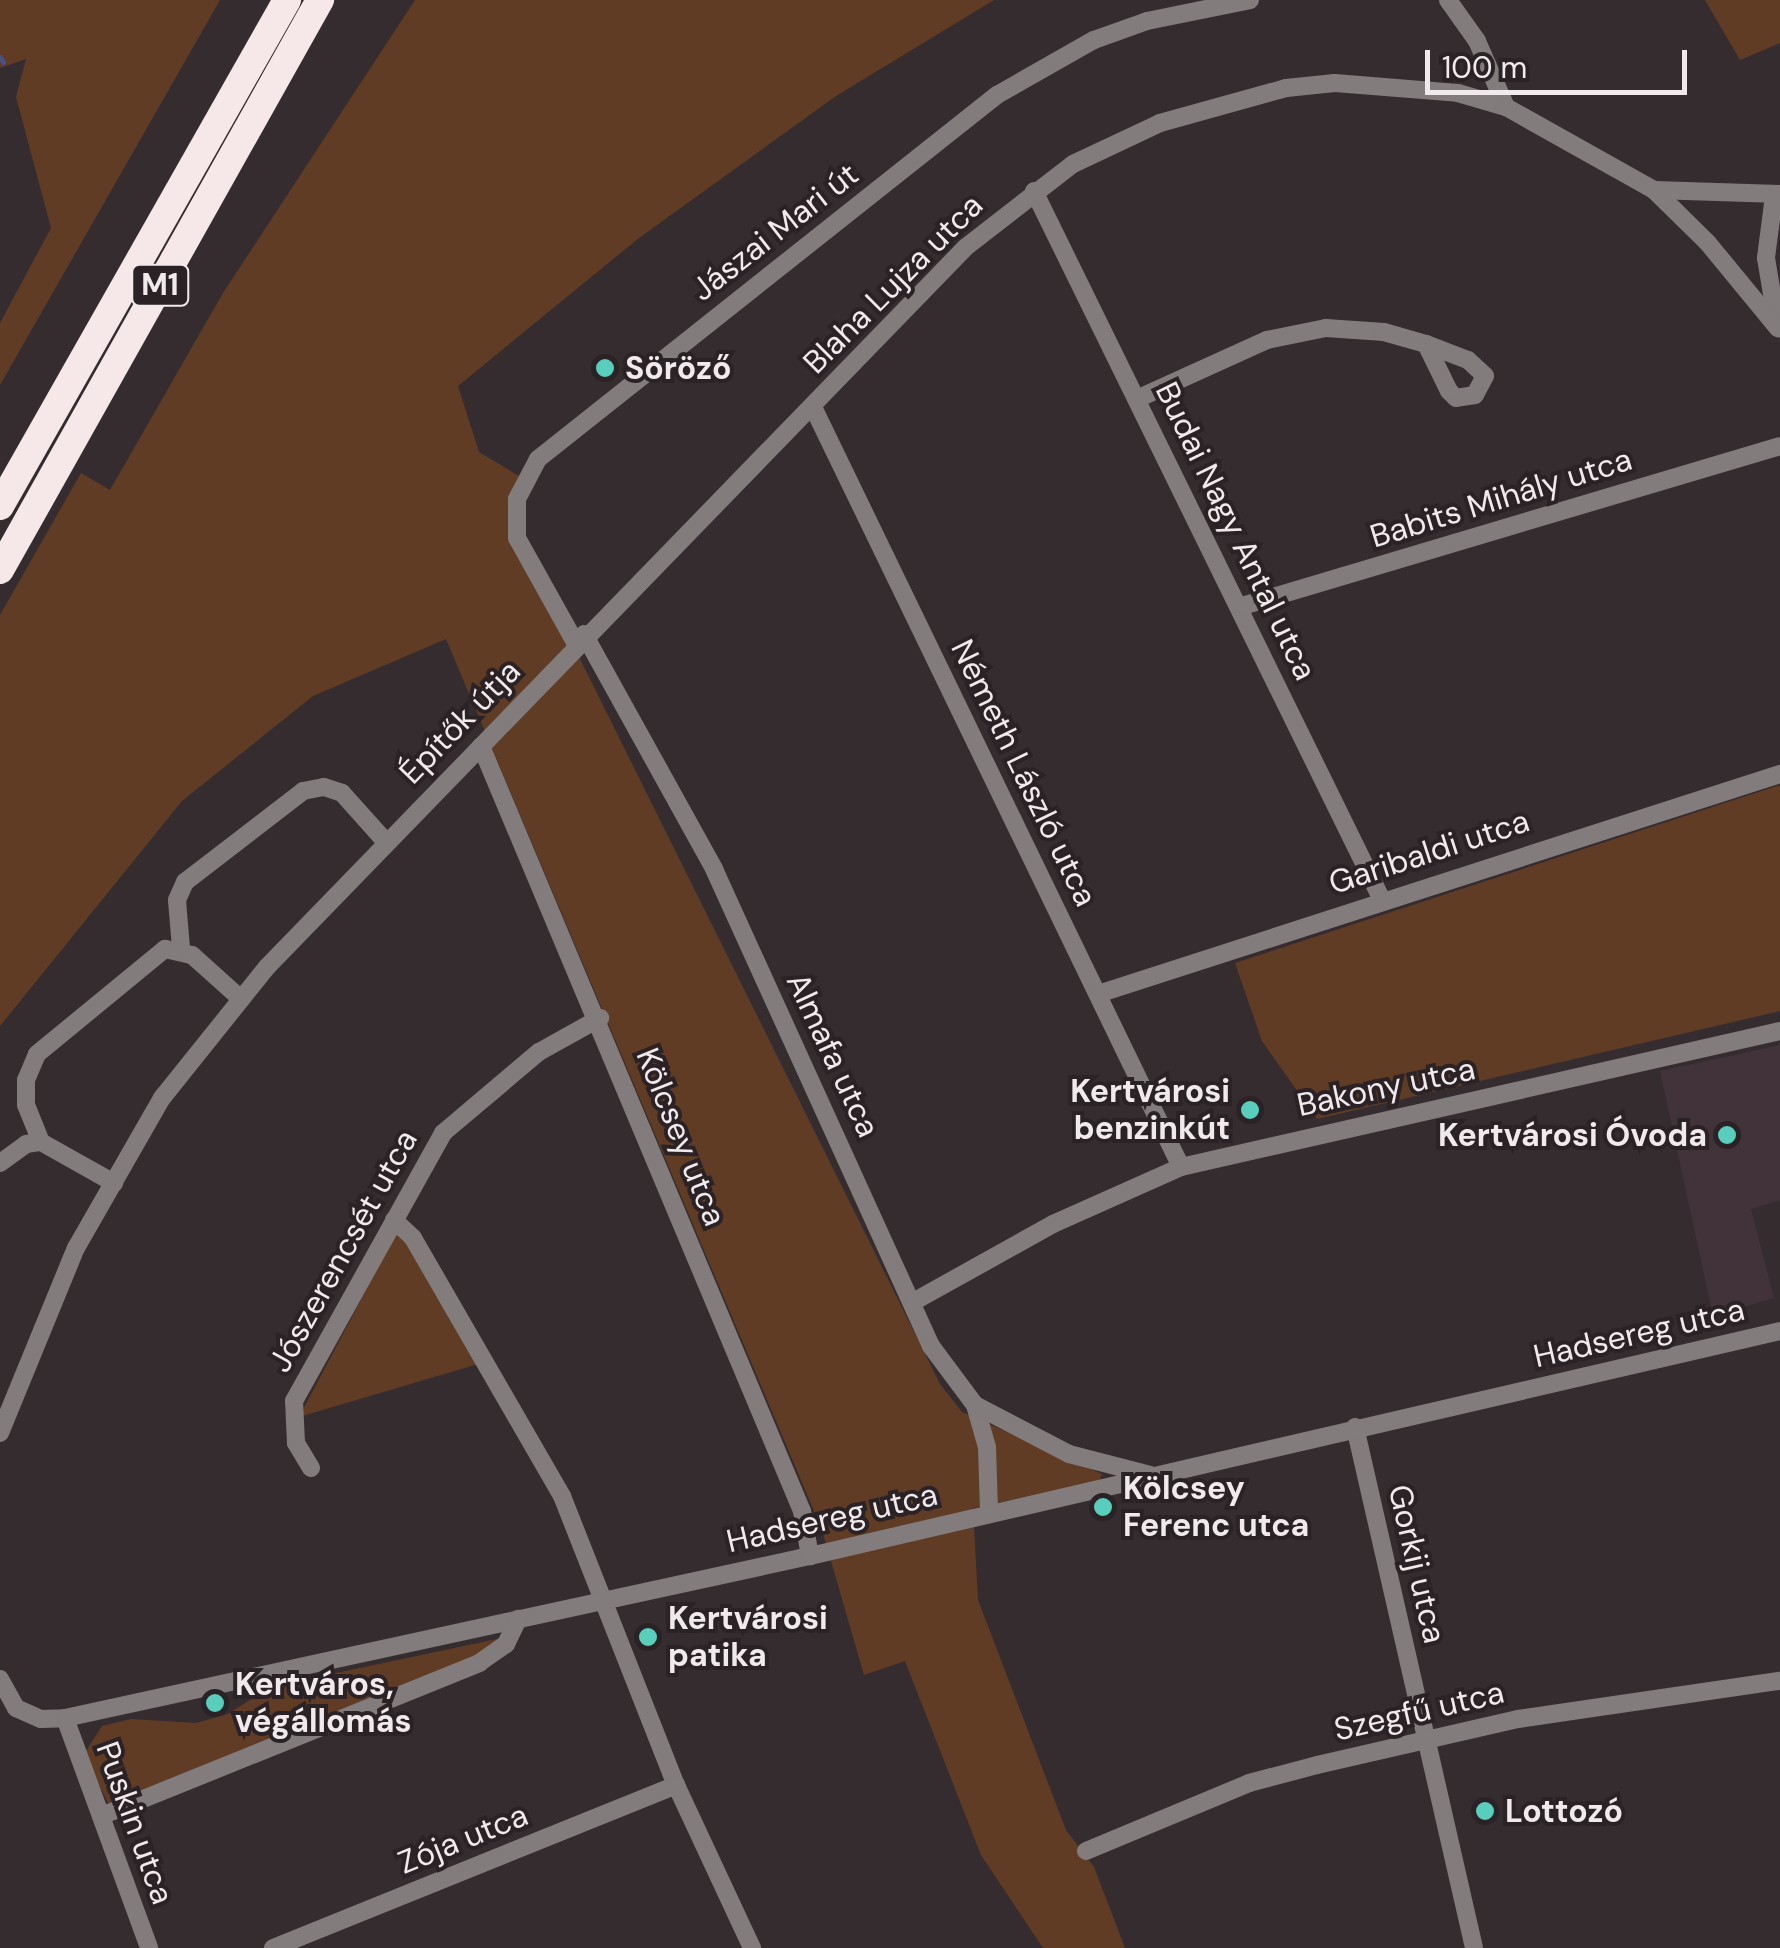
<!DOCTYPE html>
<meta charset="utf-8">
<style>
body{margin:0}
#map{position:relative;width:1780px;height:1948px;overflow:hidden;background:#352c30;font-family:"DM Sans",sans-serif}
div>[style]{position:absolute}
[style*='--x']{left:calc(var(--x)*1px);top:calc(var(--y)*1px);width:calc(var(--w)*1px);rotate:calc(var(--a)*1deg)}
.built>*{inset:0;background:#42333a}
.green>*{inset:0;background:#613c25}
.stream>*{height:5px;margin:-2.5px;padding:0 2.5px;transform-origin:2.5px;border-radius:2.5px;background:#4d4f85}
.minor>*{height:18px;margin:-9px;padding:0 9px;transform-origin:9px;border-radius:9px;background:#827c7c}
.highway>*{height:28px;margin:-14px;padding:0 14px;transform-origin:14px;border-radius:14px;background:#f6e8e8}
.dots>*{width:28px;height:28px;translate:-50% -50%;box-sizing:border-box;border:5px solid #2b2226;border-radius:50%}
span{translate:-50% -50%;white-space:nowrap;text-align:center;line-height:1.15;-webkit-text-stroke:8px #2b2226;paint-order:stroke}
.shield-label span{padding:2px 8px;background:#2b2226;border:2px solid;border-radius:8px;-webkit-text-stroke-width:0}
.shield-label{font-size:30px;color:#f0eaed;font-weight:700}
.street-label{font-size:32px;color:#f0eaed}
.poi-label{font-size:32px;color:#f0eaed;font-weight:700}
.left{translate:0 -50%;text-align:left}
.right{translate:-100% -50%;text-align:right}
.scale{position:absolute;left:1425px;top:50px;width:262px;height:45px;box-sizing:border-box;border:5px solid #f0eaed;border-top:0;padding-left:12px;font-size:30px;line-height:35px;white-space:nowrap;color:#f0eaed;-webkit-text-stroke:8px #2b2226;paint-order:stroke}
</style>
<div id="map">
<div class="built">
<div style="clip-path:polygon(1780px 1045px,1780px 1200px,1751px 1209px,1774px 1298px,1713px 1316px,1660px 1071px)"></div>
</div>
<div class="green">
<div style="clip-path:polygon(0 0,220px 0,0 385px,0 323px,51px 228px,16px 97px,26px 59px,0 68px)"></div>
<div style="clip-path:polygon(415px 0,994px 0,836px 96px,639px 238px,458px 386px,479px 452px,519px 476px,512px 522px,940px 1384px,962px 1412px,1102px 1474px,1099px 1482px,973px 1508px,978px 1600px,1066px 1830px,1094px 1867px,1125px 1948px,1043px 1948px,981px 1855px,905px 1661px,864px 1675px,822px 1530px,446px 639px,313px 696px,182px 801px,0 1026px,0 615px,81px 473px,110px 490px,223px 293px)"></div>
<div style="clip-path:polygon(1705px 0,1780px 0,1780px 43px,1740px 60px)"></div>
<div style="clip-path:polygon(1780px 785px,1780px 1011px,1317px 1119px,1262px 1041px,1235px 963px)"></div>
<div style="clip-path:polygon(397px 1232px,414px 1244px,485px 1362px,299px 1417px)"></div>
<div style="clip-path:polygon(511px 1636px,476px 1657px,108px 1803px,84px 1754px,102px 1726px,131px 1719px,196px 1723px,228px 1714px,270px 1687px)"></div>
</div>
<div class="stream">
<div style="--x:0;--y:57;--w:6;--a:59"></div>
</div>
<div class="minor">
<div style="--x:1448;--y:0;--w:50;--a:54.7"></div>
<div style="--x:1477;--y:41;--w:72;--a:66.3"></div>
<div style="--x:1654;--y:190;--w:126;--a:1.8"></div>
<div style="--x:1034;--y:191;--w:788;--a:63.86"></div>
<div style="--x:1774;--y:196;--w:63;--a:97.4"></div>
<div style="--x:1766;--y:258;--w:61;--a:80.5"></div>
<div style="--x:1139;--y:398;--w:141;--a:-24.4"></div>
<div style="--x:1267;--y:340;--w:60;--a:-11.5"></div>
<div style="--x:1326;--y:328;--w:58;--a:3.9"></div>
<div style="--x:1384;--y:332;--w:44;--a:15.9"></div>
<div style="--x:1426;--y:344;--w:45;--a:20.9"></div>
<div style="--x:1468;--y:360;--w:23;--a:43"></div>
<div style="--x:1485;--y:376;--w:21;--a:118"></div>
<div style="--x:1475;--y:395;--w:19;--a:171"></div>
<div style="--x:1456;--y:398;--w:10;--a:-135"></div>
<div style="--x:1449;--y:391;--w:52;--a:-116.1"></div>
<div style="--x:813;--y:407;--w:844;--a:64.16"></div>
<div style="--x:1239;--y:607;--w:564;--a:-16.57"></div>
<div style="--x:584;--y:634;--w:269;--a:61"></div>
<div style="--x:714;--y:869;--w:524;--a:65.54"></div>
<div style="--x:931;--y:1346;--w:74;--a:53.3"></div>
<div style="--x:975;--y:1405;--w:44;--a:74.1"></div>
<div style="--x:987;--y:1447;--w:65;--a:88.2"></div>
<div style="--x:575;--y:642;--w:119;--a:-119.1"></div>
<div style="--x:517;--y:538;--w:39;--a:-90"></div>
<div style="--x:517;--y:499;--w:45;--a:-62.3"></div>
<div style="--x:538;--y:459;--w:586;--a:-38.42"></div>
<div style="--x:997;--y:95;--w:112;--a:-29.6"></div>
<div style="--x:1094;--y:40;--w:56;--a:-19.7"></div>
<div style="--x:1147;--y:21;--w:105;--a:-11.5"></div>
<div style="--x:481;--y:746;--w:830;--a:67.24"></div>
<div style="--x:802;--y:1511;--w:46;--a:79.9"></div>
<div style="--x:181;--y:948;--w:48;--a:-94.8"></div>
<div style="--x:177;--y:900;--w:20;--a:-66"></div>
<div style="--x:185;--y:882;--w:149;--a:-37.6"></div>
<div style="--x:303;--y:791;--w:21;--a:-11"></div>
<div style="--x:324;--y:787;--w:19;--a:18"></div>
<div style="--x:342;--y:793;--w:66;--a:48.1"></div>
<div style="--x:1098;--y:994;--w:717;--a:-17.88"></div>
<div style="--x:41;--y:1142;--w:40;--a:-112"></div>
<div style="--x:26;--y:1105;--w:25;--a:-90"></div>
<div style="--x:26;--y:1080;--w:28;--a:-67"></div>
<div style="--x:37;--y:1054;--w:166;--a:-39.4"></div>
<div style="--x:165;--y:949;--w:28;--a:13"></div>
<div style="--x:192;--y:955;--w:66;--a:41.9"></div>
<div style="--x:0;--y:1163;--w:32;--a:-36"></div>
<div style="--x:26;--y:1144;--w:15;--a:-8"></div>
<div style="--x:41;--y:1142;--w:84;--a:29.3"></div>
<div style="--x:394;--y:1220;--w:26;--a:43"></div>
<div style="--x:413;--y:1238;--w:298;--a:60"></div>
<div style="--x:562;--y:1496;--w:311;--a:68.5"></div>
<div style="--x:676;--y:1785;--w:180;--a:65"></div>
<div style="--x:913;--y:1302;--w:160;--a:-29.1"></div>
<div style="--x:1053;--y:1224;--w:140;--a:-24"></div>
<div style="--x:1181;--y:1167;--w:614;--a:-12.79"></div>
<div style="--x:975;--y:1405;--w:106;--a:27.5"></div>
<div style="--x:1069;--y:1454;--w:84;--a:14.5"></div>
<div style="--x:1355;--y:1427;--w:534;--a:77.13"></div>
<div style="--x:0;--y:1433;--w:200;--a:-67.7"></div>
<div style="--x:76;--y:1248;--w:173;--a:-60.2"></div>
<div style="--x:162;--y:1098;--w:168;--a:-51.3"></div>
<div style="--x:267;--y:967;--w:1003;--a:-45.85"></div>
<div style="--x:966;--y:247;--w:135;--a:-37.8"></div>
<div style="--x:1073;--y:164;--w:96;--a:-25.2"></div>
<div style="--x:1160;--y:123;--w:131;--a:-15.5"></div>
<div style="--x:1286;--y:88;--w:49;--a:-5.8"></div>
<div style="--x:1335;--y:83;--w:123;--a:4.6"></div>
<div style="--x:1458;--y:93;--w:50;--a:16.3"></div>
<div style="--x:1506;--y:107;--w:170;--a:29.3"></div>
<div style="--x:1654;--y:190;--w:74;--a:44.5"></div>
<div style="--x:1707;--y:242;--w:112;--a:50.5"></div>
<div style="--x:311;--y:1468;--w:29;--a:-121"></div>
<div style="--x:296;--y:1443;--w:42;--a:-92.7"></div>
<div style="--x:294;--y:1401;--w:307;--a:-60.9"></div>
<div style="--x:443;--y:1133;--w:126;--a:-40.2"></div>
<div style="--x:539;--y:1052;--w:70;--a:-29.1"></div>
<div style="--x:0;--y:1679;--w:33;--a:61"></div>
<div style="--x:16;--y:1708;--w:27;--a:24"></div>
<div style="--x:41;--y:1719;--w:24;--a:-2"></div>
<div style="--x:65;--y:1718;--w:762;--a:-12.27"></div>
<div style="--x:810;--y:1556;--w:996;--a:-13.06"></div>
<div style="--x:65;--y:1718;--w:245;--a:69.9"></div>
<div style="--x:101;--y:1816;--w:408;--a:-22"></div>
<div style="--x:479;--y:1663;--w:33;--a:-35"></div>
<div style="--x:506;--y:1644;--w:28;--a:-64"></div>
<div style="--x:1086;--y:1851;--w:177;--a:-22.6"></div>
<div style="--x:1249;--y:1783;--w:70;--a:-14.8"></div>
<div style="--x:1317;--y:1765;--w:206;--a:-12.9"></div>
<div style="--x:1518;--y:1719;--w:265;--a:-8.3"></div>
<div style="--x:273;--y:1948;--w:435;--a:-22"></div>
</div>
<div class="highway">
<div style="--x:0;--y:506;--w:582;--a:-60.44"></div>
<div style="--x:0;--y:570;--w:654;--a:-60.69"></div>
</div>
<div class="dots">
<div style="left:605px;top:368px;background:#5acebd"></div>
<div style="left:1250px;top:1110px;background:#5acebd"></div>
<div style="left:1727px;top:1135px;background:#5acebd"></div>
<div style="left:1103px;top:1507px;background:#5acebd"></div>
<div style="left:648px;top:1637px;background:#5acebd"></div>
<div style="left:215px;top:1703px;background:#5acebd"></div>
<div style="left:1485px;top:1811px;background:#5acebd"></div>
</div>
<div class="shield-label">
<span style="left:160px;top:285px">M1</span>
</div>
<div class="street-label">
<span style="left:775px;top:232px;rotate:-38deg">Jászai Mari út</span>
<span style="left:893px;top:284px;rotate:-45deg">Blaha Lujza utca</span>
<span style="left:1501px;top:498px;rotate:-17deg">Babits Mihály utca</span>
<span style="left:1236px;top:531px;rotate:64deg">Budai Nagy Antal utca</span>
<span style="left:460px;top:722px;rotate:-46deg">Építők útja</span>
<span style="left:1024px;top:773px;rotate:64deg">Németh László utca</span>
<span style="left:1429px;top:852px;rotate:-18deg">Garibaldi utca</span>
<span style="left:833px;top:1055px;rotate:65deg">Almafa utca</span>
<span style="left:1386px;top:1087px;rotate:-12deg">Bakony utca</span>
<span style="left:681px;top:1137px;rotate:68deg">Kölcsey utca</span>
<span style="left:343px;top:1251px;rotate:-61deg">Jószerencsét utca</span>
<span style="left:1639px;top:1333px;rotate:-13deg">Hadsereg utca</span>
<span style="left:832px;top:1518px;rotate:-13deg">Hadsereg utca</span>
<span style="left:1417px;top:1564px;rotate:77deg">Gorkij utca</span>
<span style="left:1419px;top:1711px;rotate:-13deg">Szegfű utca</span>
<span style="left:135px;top:1823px;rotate:70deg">Puskin utca</span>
<span style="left:463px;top:1839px;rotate:-22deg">Zója utca</span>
</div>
<div class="poi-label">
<span class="left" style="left:625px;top:368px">Söröző</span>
<span class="right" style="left:1230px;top:1110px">Kertvárosi<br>benzinkút</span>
<span class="right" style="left:1707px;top:1135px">Kertvárosi Óvoda</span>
<span class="left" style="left:1123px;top:1507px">Kölcsey<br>Ferenc utca</span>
<span class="left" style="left:668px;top:1637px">Kertvárosi<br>patika</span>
<span class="left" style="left:235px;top:1703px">Kertváros,<br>végállomás</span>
<span class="left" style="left:1505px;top:1811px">Lottozó</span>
</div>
<div class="scale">100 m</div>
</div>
